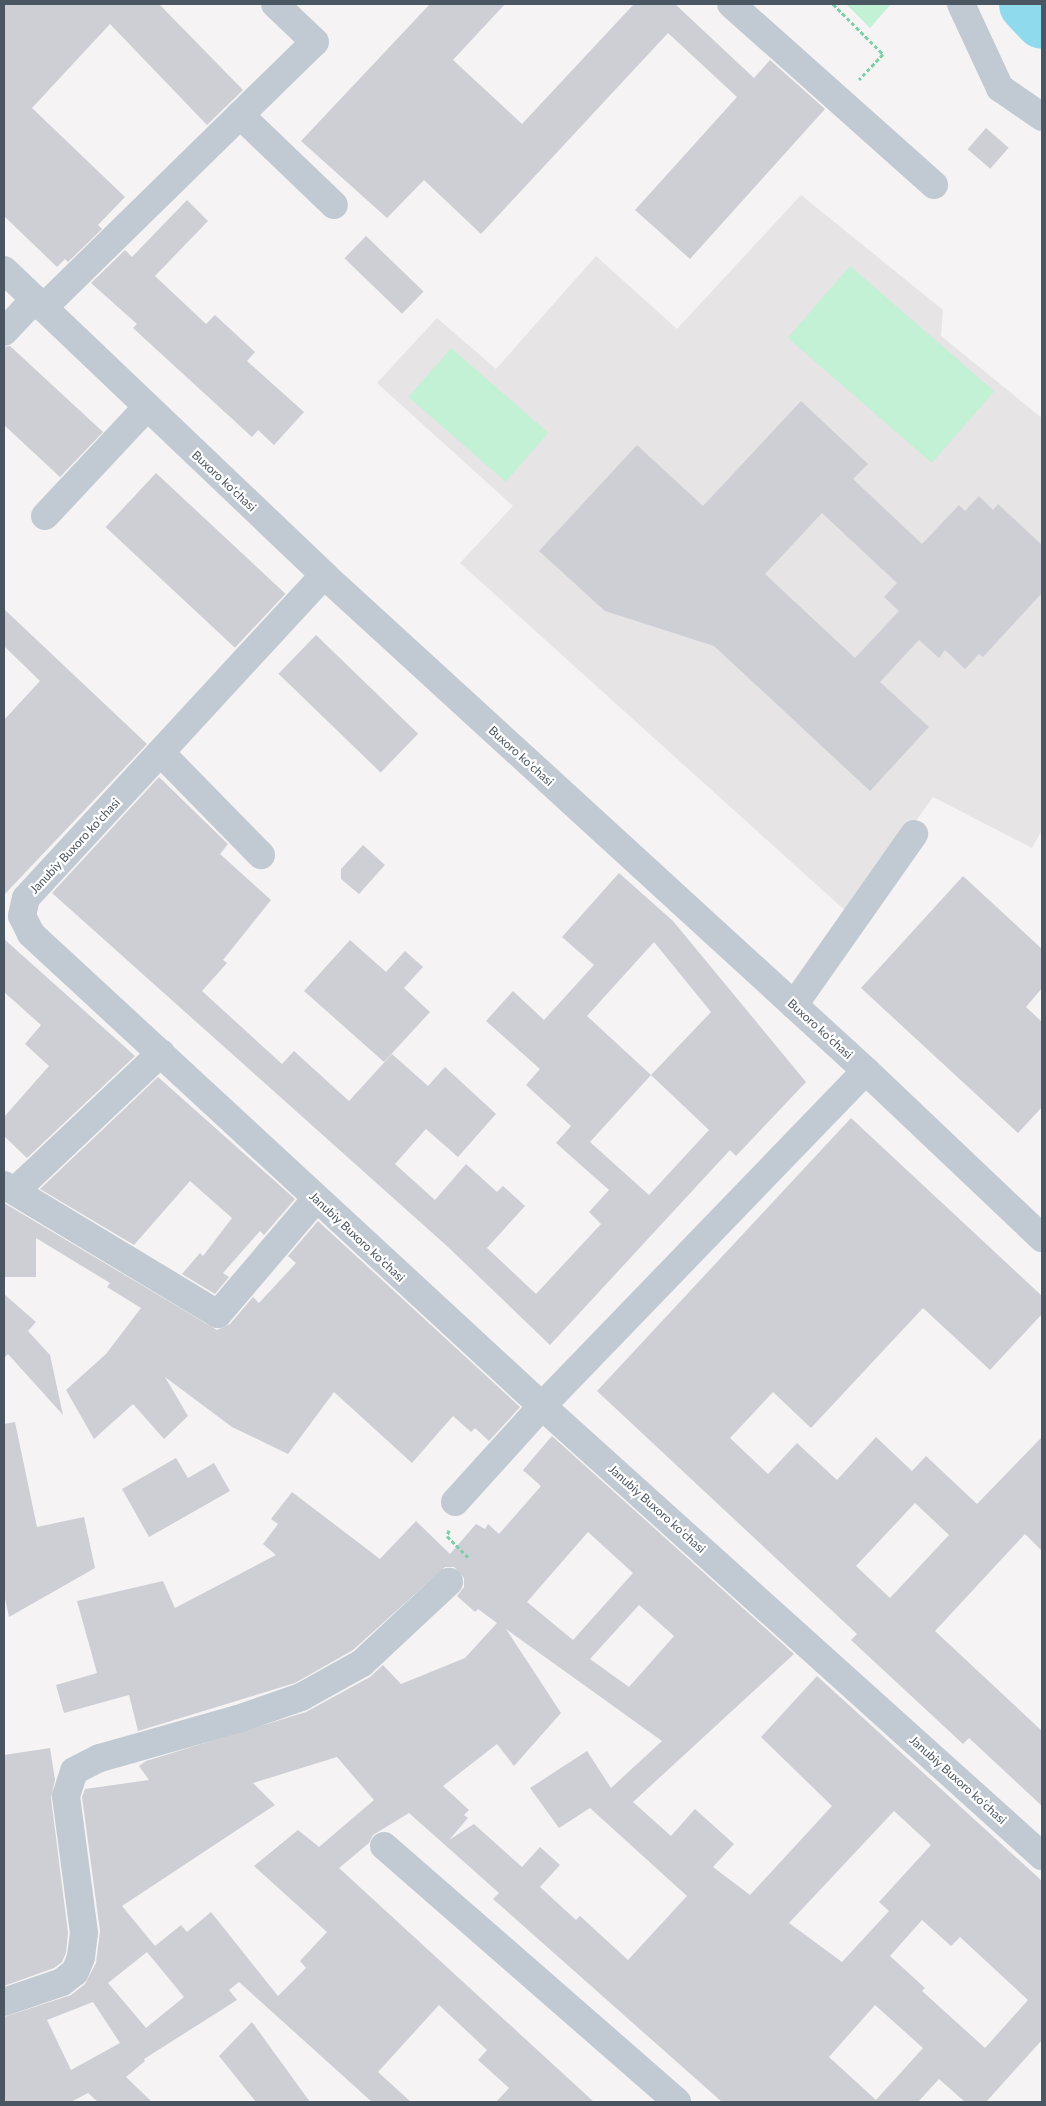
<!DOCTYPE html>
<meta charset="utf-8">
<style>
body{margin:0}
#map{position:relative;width:1046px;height:2106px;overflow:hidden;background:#f5f3f3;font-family:Lato,sans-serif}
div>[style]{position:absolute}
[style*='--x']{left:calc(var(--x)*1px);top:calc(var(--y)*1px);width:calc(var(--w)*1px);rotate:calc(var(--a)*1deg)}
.education>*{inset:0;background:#e6e4e5}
.green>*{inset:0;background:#c3f1d5;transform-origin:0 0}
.river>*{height:55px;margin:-27.5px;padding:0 27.5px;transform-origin:27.5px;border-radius:27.5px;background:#90daee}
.building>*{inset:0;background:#cdcfd5;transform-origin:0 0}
.path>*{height:3px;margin-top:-1.5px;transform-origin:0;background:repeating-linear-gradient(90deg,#7ad0a6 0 4px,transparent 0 6.5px)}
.minor>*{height:28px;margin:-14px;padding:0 14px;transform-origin:14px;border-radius:14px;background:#c1cad2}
span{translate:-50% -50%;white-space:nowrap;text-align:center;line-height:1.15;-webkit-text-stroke:4.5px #fff;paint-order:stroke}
.street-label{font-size:12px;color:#4a5661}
.frame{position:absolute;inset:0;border:5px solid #4a5661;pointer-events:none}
</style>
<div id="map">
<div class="education">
<div style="clip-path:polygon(801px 195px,943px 310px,941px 336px,1042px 418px,1042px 830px,1032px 848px,933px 797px,849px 914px,460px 563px,513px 506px,377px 383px,437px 318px,496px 369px,596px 256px,677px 329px)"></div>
</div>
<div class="green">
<div style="clip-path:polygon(846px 4px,891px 4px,870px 28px)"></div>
<div style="left:850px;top:266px;width:191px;height:95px;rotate:41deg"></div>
<div style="left:451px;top:348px;width:129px;height:65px;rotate:41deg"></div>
</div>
<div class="river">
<div style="--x:1026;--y:4;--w:23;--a:47"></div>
</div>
<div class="building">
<div style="clip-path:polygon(4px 4px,159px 4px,243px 90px,207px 125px,110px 24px,32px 108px,125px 197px,98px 225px,102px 229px,68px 262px,65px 259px,57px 267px,4px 216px)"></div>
<div style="clip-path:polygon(430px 4px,505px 4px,453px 60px,522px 124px,634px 4px,675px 4px,754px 78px,770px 60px,825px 109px,690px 259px,635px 210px,737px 97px,668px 33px,481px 234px,424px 180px,387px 218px,301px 141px)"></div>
<div style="left:986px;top:128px;width:30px;height:28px;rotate:41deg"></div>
<div style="clip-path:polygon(187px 200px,208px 221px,155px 276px,206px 324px,215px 315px,255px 352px,247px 361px,304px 412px,274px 445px,258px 430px,252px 437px,133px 328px,137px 324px,91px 283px,125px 250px,132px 257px)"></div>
<div style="left:366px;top:236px;width:80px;height:31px;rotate:44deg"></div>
<div style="clip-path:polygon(10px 346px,103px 432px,60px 477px,4px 425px,4px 347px)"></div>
<div style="clip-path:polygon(evenodd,801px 401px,868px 464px,853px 479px,922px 544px,959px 505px,965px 511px,979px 496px,993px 510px,998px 504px,1042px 545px,1042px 593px,983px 657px,979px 654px,965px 669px,945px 650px,939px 658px,919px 640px,880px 682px,929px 727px,870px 791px,714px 646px,605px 611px,539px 551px,637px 445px,703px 506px,801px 401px,822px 513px,897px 583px,884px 597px,899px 611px,855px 658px,765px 574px,822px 513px)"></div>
<div style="left:156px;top:473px;width:177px;height:74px;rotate:43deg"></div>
<div style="clip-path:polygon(4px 609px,147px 744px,4px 895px,4px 720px,40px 681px,4px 646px)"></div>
<div style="left:316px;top:635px;width:142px;height:54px;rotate:44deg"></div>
<div style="clip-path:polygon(evenodd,159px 777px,228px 844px,220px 854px,271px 900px,223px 960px,227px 963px,202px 991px,282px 1064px,294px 1051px,349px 1101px,392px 1054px,428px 1086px,445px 1067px,496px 1114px,458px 1157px,426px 1129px,395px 1164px,435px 1200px,466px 1164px,497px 1192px,503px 1186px,525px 1206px,487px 1248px,536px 1294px,601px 1224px,589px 1212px,609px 1190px,556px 1143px,571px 1126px,526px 1085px,540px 1069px,486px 1021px,513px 991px,544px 1020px,594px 965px,562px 937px,619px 873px,673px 921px,806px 1082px,736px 1156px,730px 1150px,550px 1345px,448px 1247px,52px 893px,159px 777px,654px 942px,711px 1012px,651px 1075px,587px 1016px,654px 942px,159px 777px,651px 1075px,709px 1130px,649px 1195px,590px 1142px,651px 1075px)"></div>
<div style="clip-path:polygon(363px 845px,385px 865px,359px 894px,341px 879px,341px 869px)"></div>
<div style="clip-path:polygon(963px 876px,1042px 949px,1042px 988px,1026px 1007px,1042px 1022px,1042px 1107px,1018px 1133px,861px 988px)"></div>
<div style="clip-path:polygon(4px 939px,135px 1056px,27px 1158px,4px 1136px,4px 1117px,49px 1066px,25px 1044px,41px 1025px,4px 992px)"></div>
<div style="clip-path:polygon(350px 940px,386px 972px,405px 951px,423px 967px,404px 988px,430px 1012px,384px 1062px,304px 991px)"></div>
<div style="clip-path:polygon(158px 1077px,295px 1199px,264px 1235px,260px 1231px,223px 1273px,229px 1277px,215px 1294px,182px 1274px,200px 1253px,203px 1256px,232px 1218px,190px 1181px,134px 1245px,40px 1189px)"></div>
<div style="clip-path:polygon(evenodd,851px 1118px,1042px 1296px,1042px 1314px,990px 1370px,923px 1308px,811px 1428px,773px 1392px,730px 1438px,768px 1474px,797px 1443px,837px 1480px,876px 1437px,912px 1471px,926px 1456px,977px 1504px,1042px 1437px,1042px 1551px,1025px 1534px,935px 1631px,1042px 1731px,1042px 1806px,969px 1738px,963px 1744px,851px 1640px,857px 1634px,597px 1391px,851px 1118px,915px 1503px,949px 1535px,890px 1598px,856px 1566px,915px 1503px)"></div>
<div style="clip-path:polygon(4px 1203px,217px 1330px,230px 1324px,253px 1297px,259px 1303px,296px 1263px,288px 1256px,318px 1221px,520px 1407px,489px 1441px,475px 1428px,471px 1432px,453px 1416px,412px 1463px,334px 1392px,288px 1454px,232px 1427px,165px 1377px,188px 1416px,164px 1439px,133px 1404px,94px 1439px,66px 1390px,106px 1354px,141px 1308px,107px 1287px,110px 1283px,36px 1238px,36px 1277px,4px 1277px)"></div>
<div style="clip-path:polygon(4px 1294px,36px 1322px,28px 1331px,50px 1355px,63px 1415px,8px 1354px,4px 1358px)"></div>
<div style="clip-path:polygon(15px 1422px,37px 1527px,84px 1517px,95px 1568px,9px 1617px,4px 1594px,4px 1424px)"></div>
<div style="clip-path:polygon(evenodd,552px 1436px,794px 1654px,633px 1802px,671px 1836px,695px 1809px,734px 1844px,713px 1867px,750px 1895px,832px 1806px,761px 1737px,817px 1676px,1042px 1881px,1042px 2040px,986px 2102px,965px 2102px,939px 2079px,918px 2102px,722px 2102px,493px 1899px,499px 1893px,409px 1813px,373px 1835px,369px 1843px,339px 1868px,594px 2102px,496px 2102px,509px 2088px,478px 2060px,487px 2050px,439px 2005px,378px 2072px,411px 2102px,372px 2102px,239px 1982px,229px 1990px,237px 2000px,144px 2059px,145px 2061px,126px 2077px,152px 2102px,98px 2102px,88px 2093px,71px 2102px,4px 2102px,4px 2017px,71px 1995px,85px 1984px,96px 1963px,100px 1931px,82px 1797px,85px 1789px,149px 1780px,139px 1766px,146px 1761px,306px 1712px,370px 1677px,383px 1665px,401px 1684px,465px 1658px,497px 1623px,478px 1609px,475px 1612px,457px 1596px,464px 1587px,464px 1578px,454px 1567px,445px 1567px,353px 1650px,295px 1683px,138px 1731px,129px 1695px,64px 1713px,56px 1685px,97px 1673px,77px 1601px,163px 1581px,175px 1608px,276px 1555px,263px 1544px,278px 1524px,271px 1519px,292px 1492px,380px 1559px,416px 1521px,450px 1554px,476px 1524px,485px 1529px,488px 1524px,499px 1534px,541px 1486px,523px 1470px,552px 1436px,588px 1532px,633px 1573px,573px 1640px,527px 1602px,588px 1532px,552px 1436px,639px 1605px,674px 1636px,629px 1687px,590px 1659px,639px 1605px,552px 1436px,506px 1629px,662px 1741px,611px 1788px,587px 1751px,530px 1788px,559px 1828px,590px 1808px,687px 1896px,628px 1960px,580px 1916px,576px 1920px,540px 1887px,560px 1865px,540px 1847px,522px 1867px,474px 1824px,449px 1840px,468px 1818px,464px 1815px,469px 1810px,443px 1786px,497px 1744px,514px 1766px,561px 1713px,506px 1629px,552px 1436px,337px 1757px,374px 1800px,319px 1847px,298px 1830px,254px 1866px,327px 1932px,300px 1961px,306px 1968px,278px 1996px,211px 1912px,187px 1932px,181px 1925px,155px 1946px,122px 1906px,275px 1805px,253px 1783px,337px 1757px,552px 1436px,894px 1811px,931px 1845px,879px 1902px,889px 1911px,842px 1962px,789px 1923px,894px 1811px,552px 1436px,922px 1920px,951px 1946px,960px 1937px,1028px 2000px,985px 2048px,922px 1991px,925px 1988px,890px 1956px,922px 1920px,552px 1436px,147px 1952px,184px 1997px,146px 2028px,108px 1983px,147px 1952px,552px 1436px,93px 2002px,120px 2043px,71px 2070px,47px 2020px,93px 2002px,552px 1436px,875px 2005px,923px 2048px,876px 2100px,829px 2057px,875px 2005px)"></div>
<div style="clip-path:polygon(176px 1458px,188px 1478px,214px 1463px,230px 1491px,149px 1537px,122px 1489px)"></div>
<div style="clip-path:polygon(50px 1748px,55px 1780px,51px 1798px,68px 1933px,66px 1953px,62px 1962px,54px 1968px,4px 1986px,4px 1755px)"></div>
<div style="clip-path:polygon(252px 2022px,310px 2102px,256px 2102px,219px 2056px)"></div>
</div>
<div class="path">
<div style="--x:833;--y:4;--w:71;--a:45"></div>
<div style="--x:883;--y:54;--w:35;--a:133"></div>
<div style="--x:449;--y:1530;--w:6;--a:108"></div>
<div style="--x:447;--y:1536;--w:30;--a:45"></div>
</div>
<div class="minor">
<div style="--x:731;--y:4;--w:272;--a:41.7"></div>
<div style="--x:961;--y:4;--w:93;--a:65.1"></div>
<div style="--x:1000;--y:88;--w:51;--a:34.6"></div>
<div style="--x:240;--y:115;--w:130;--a:43.8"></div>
<div style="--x:4;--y:270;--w:442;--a:43.6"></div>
<div style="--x:324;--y:575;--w:735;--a:42.46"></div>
<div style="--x:866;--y:1071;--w:243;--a:43.5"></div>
<div style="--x:43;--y:308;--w:380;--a:-44.4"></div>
<div style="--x:315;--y:42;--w:55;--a:-136.5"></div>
<div style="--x:4;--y:332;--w:45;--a:-46.8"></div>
<div style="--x:45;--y:516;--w:149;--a:-46.9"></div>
<div style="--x:324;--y:575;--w:439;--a:132.7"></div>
<div style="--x:26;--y:898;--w:18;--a:103"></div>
<div style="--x:22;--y:916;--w:20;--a:63"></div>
<div style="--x:31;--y:934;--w:696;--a:42.73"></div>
<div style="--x:542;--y:1406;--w:673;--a:41.99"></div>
<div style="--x:161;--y:753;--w:143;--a:45.6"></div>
<div style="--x:794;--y:1005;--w:209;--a:-54.9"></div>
<div style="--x:4;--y:1185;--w:250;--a:31.1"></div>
<div style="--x:218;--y:1314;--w:151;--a:-49.6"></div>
<div style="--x:15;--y:1191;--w:201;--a:-43.4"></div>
<div style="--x:455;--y:1502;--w:130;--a:-47.8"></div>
<div style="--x:542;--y:1406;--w:466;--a:-46"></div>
<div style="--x:384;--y:1846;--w:389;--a:41.1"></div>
<div style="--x:4;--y:2002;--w:61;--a:-19"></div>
<div style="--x:62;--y:1982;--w:16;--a:-38"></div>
<div style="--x:75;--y:1972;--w:16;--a:-68"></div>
<div style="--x:81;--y:1957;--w:24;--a:-83"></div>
<div style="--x:84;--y:1933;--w:138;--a:-97.5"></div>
<div style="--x:66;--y:1796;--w:26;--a:-72"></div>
<div style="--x:74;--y:1771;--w:29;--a:-27"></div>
<div style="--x:100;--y:1758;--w:143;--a:-15.8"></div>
<div style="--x:238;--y:1719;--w:67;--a:-19.2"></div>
<div style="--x:301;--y:1697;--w:70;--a:-29.1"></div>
<div style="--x:362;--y:1663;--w:119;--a:-43"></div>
</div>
<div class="street-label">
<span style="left:224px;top:481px;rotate:43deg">Buxoro koʻchasi</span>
<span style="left:521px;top:756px;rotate:42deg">Buxoro koʻchasi</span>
<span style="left:75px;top:846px;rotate:-47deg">Janubiy Buxoro koʻchasi</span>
<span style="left:820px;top:1029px;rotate:42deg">Buxoro koʻchasi</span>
<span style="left:357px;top:1237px;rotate:43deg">Janubiy Buxoro koʻchasi</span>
<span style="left:657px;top:1509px;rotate:42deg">Janubiy Buxoro koʻchasi</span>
<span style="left:958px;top:1780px;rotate:42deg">Janubiy Buxoro koʻchasi</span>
</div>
<div class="frame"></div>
</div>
